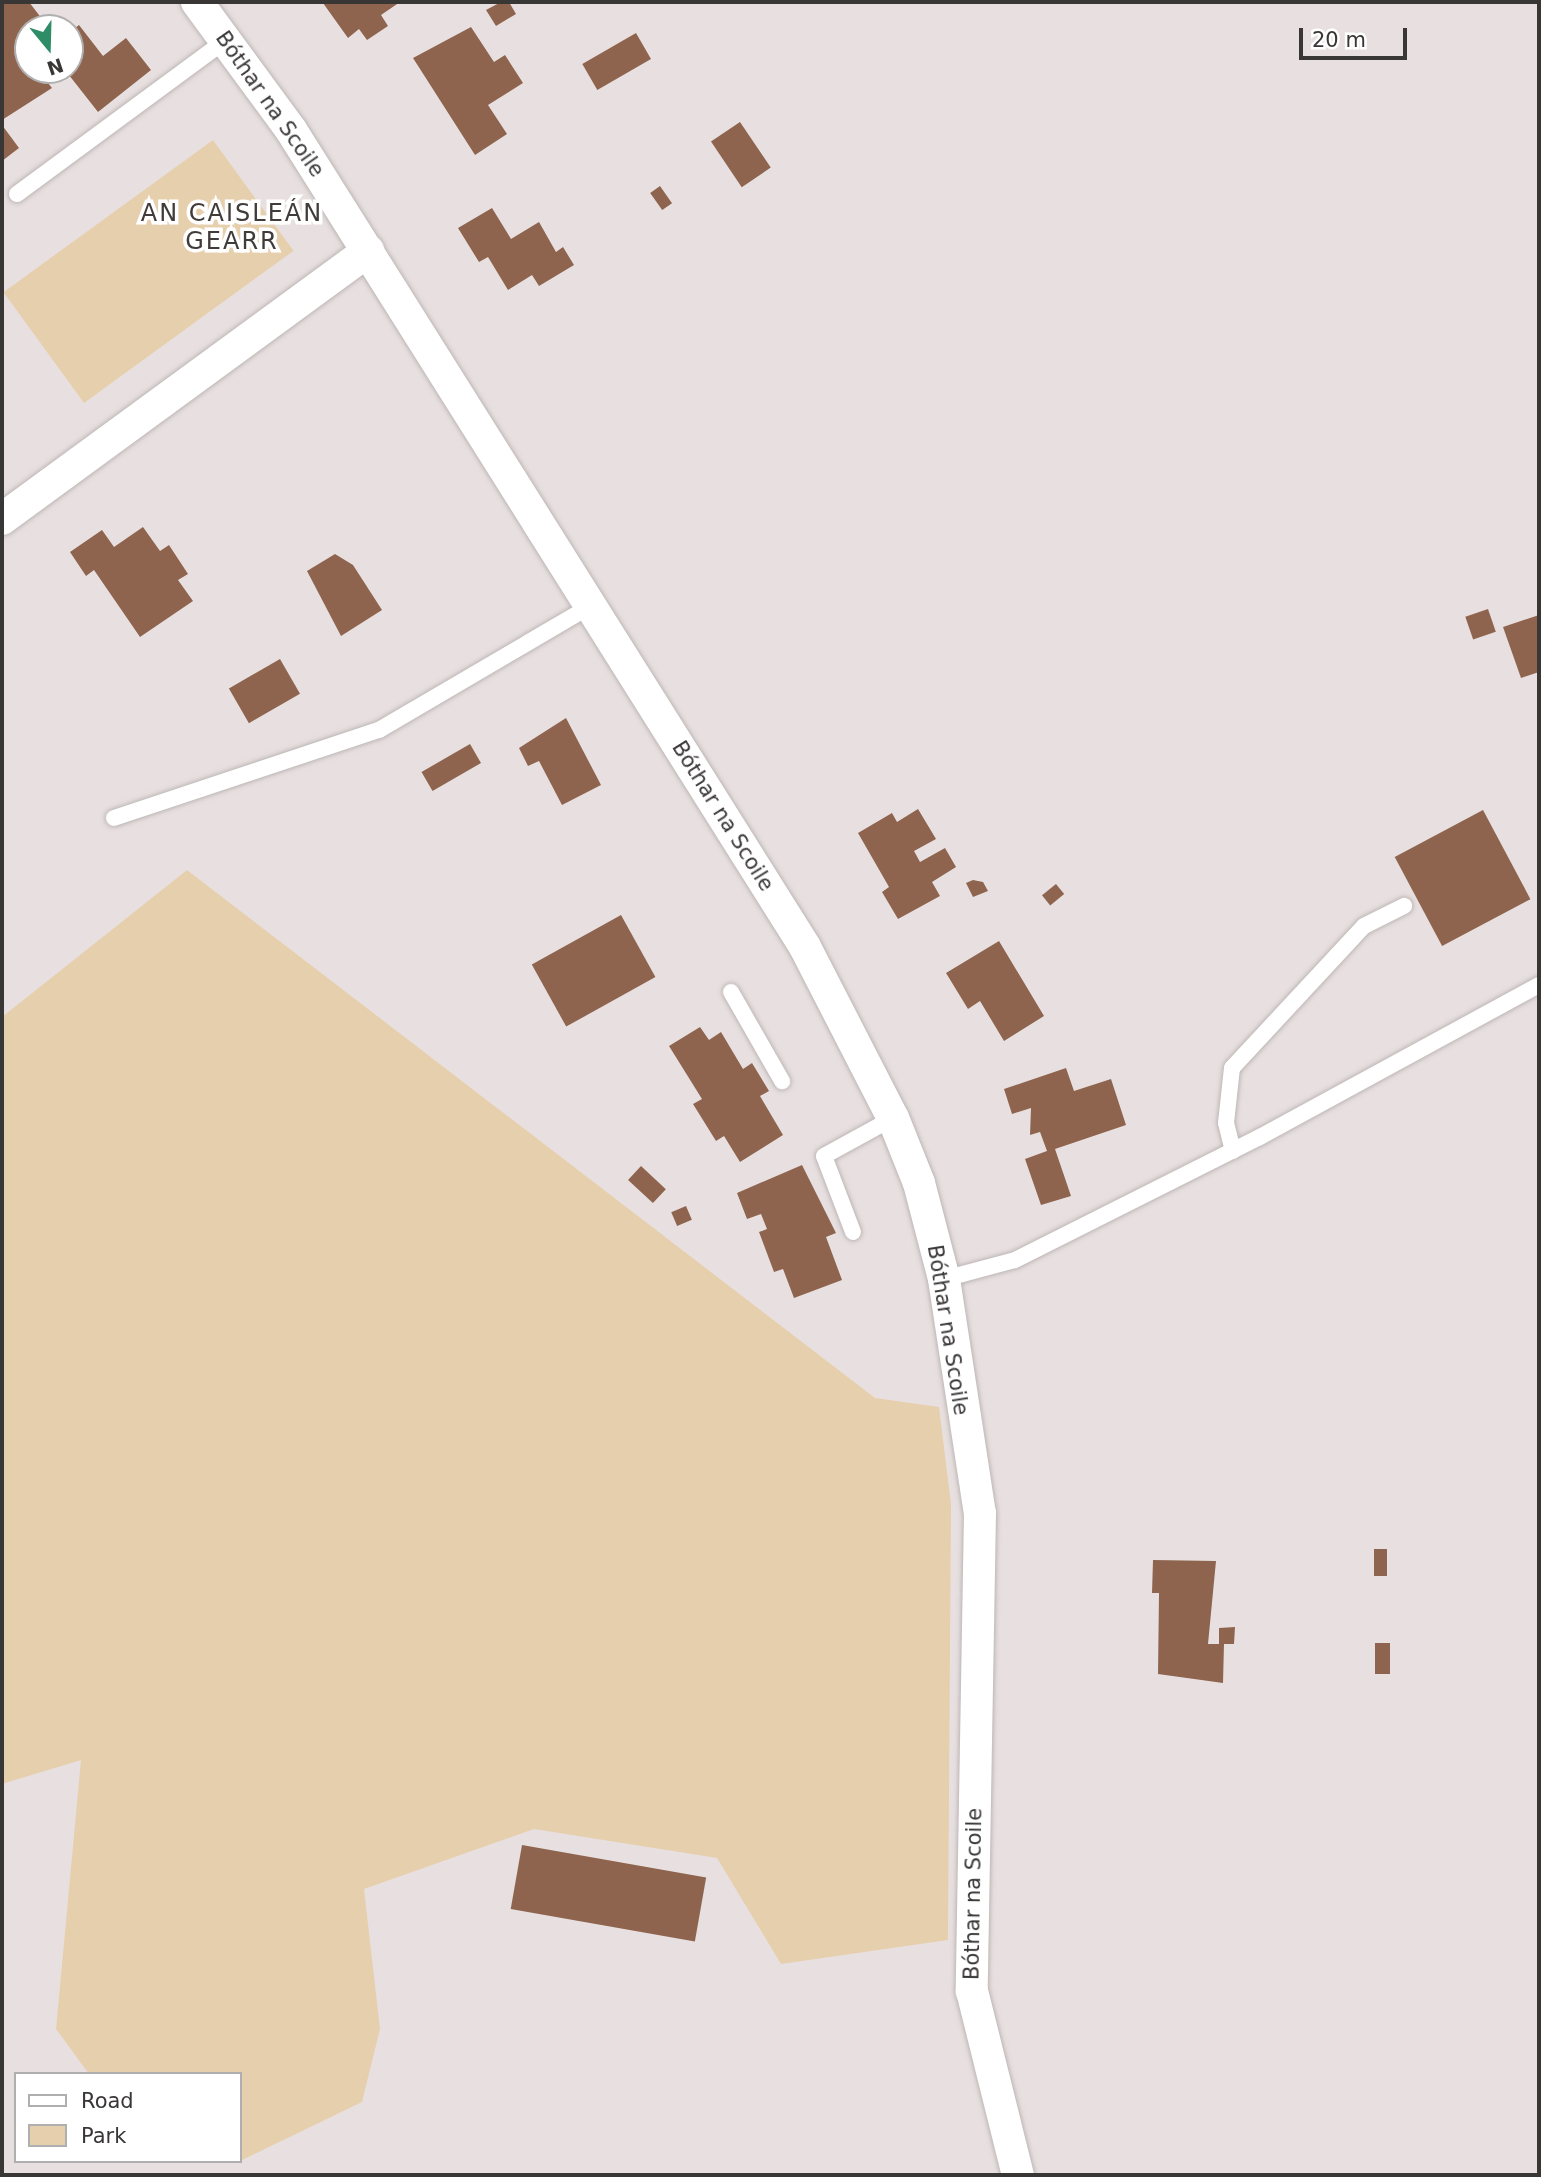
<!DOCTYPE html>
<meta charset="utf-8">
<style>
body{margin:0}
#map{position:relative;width:1541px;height:2177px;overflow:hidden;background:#e8e0e0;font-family:"DejaVu Sans",sans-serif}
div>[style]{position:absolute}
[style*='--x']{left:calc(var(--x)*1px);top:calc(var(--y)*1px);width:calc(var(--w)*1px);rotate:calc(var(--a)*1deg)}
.green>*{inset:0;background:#e6cfad;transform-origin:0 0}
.building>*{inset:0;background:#8e644e;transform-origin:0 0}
.roads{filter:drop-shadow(0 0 2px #bdb6b5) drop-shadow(0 0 2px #bdb6b5)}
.lane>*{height:16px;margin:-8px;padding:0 8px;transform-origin:8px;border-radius:8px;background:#fff}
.street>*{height:32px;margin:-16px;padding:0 16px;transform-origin:16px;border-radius:16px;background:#fff}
span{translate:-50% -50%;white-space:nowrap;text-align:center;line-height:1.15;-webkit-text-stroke:7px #fff;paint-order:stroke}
.street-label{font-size:21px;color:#393636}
.quarter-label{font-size:24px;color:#413b3a;letter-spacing:2px}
.frame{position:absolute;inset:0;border:4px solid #393636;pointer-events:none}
.legend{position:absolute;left:14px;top:2072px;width:228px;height:91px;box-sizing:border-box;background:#fff;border:2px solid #b0afaf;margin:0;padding:9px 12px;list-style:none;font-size:21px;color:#393636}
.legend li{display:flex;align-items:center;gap:14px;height:35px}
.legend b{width:35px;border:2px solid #b0afaf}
.north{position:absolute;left:14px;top:14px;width:70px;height:70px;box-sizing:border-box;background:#fff;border:2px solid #b0afaf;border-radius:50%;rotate:161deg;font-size:19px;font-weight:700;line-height:28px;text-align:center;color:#393636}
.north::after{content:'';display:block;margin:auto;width:24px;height:32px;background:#2e8d66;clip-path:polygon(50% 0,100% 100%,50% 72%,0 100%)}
.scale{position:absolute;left:1299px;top:28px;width:108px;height:32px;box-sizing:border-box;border:4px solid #393636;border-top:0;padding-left:9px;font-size:21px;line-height:24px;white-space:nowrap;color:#393636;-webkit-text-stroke:5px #fff;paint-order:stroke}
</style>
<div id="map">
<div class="green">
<div style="left:213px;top:140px;width:137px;height:259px;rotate:54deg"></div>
<div style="clip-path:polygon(187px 870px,875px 1398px,939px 1407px,951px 1504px,948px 1940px,781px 1964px,717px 1858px,534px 1829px,364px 1889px,380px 2029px,362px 2102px,240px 2161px,240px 2074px,89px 2074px,56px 2029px,81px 1760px,2px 1784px,2px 1017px)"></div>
</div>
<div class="building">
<div style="clip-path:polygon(2px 2px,29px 2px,49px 28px,28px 28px,28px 70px,70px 70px,70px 32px,79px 25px,103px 56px,126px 38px,151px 70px,98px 112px,65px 70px,48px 83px,52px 88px,2px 120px)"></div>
<div style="clip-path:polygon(400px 2px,381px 15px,388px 26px,367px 40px,359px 29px,348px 38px,323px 3px)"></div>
<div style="clip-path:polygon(501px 2px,509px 2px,516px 14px,496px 26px,486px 10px)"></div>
<div style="clip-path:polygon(471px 27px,494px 62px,505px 55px,523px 83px,488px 105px,507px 134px,475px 155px,413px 58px)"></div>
<div style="left:636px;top:33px;width:30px;height:62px;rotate:60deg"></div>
<div style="left:740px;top:122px;width:55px;height:35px;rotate:56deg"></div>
<div style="clip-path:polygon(2px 125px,19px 148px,2px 161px)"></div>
<div style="left:660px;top:186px;width:21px;height:12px;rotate:55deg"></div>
<div style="clip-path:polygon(492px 208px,511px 239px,539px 222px,556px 252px,563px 247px,574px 265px,539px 286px,532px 275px,508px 290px,488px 257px,479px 262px,458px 228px)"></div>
<div style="clip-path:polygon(143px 527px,160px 551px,169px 545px,188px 574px,178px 580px,193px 601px,140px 637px,94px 570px,86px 576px,70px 552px,102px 530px,114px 547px)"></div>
<div style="clip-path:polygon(335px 554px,353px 565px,382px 610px,341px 636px,307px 571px)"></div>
<div style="left:1488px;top:609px;width:24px;height:24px;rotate:71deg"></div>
<div style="clip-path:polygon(1539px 615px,1539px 672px,1521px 678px,1503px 627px)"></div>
<div style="left:280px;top:659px;width:40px;height:59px;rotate:60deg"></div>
<div style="clip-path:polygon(566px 718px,601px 785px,562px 805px,539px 761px,528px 766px,519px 748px)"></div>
<div style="left:470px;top:744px;width:22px;height:56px;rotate:60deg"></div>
<div style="clip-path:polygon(918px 809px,936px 839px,914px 851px,920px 862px,945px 848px,956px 867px,932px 882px,940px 896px,898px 919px,882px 892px,889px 887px,858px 833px,892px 813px,897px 822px)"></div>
<div style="left:1483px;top:810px;width:101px;height:100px;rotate:62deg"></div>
<div style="clip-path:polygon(973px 880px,983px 882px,988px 891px,973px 897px,966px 883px)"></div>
<div style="left:1056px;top:884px;width:13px;height:18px;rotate:51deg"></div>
<div style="left:621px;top:915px;width:71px;height:102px;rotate:61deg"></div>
<div style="clip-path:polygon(999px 941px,1044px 1016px,1004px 1041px,980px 1001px,968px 1009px,946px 973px)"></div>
<div style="clip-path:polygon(700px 1027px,709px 1040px,721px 1032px,743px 1069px,752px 1063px,769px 1091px,760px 1096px,783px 1135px,740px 1162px,724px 1136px,716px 1141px,693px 1104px,702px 1099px,669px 1046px)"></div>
<div style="clip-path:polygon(1066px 1068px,1074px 1091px,1111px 1079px,1126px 1125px,1055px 1149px,1071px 1196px,1041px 1205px,1025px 1159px,1047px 1151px,1040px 1132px,1030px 1135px,1031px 1108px,1012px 1114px,1004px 1089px)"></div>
<div style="clip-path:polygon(802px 1165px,836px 1233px,826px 1237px,842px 1280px,794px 1298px,783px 1269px,774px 1272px,759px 1232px,767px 1229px,761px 1214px,747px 1219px,737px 1193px)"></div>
<div style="left:641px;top:1166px;width:34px;height:19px;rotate:43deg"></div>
<div style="left:686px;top:1206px;width:15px;height:16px;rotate:67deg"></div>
<div style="left:1374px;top:1549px;width:13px;height:27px"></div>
<div style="clip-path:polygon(1153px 1560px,1216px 1561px,1208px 1644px,1219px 1644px,1219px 1628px,1235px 1627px,1234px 1644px,1224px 1644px,1223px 1683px,1158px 1674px,1159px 1593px,1152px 1593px)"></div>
<div style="left:1375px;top:1643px;width:15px;height:31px"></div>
<div style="left:522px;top:1845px;width:187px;height:65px;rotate:10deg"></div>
</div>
<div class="roads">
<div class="lane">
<div style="--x:17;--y:194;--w:260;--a:-36.4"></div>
<div style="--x:114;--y:818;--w:279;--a:-18.4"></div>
<div style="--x:379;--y:730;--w:243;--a:-30.4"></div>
<div style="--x:731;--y:992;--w:103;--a:60.2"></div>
<div style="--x:1233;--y:1151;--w:29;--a:-104"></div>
<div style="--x:1226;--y:1123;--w:55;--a:-83.8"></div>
<div style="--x:1232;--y:1068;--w:194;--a:-47.1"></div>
<div style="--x:1364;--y:926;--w:45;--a:-26.6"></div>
<div style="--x:853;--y:1232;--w:81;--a:-110.9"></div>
<div style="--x:824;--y:1156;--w:79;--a:-28.8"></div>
<div style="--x:944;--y:1279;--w:73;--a:-15"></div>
<div style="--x:1015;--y:1260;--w:274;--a:-26.7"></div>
<div style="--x:1260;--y:1137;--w:318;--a:-28.6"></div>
</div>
<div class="street">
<div style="--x:197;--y:2;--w:159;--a:53.7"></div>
<div style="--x:291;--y:130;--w:965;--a:57.82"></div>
<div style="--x:805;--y:947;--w:192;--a:62.8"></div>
<div style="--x:893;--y:1118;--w:70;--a:68.2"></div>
<div style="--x:919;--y:1183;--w:99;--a:75.4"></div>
<div style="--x:944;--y:1279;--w:237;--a:81.3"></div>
<div style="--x:980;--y:1513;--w:478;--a:91"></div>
<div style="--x:972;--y:1991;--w:190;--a:76"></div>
<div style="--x:2;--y:519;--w:454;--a:-36.2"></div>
</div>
</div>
<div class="street-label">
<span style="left:270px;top:104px;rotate:55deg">Bóthar na Scoile</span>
<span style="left:723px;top:816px;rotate:58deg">Bóthar na Scoile</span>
<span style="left:948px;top:1330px;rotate:81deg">Bóthar na Scoile</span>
<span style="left:973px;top:1894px;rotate:-89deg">Bóthar na Scoile</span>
</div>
<div class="quarter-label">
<span style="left:232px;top:228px">AN CAISLEÁN<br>GEARR</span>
</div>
<div class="frame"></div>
<ul class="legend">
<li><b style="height:9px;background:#fff"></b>Road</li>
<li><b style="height:19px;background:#e6cfad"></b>Park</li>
</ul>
<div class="north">N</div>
<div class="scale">20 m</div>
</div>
